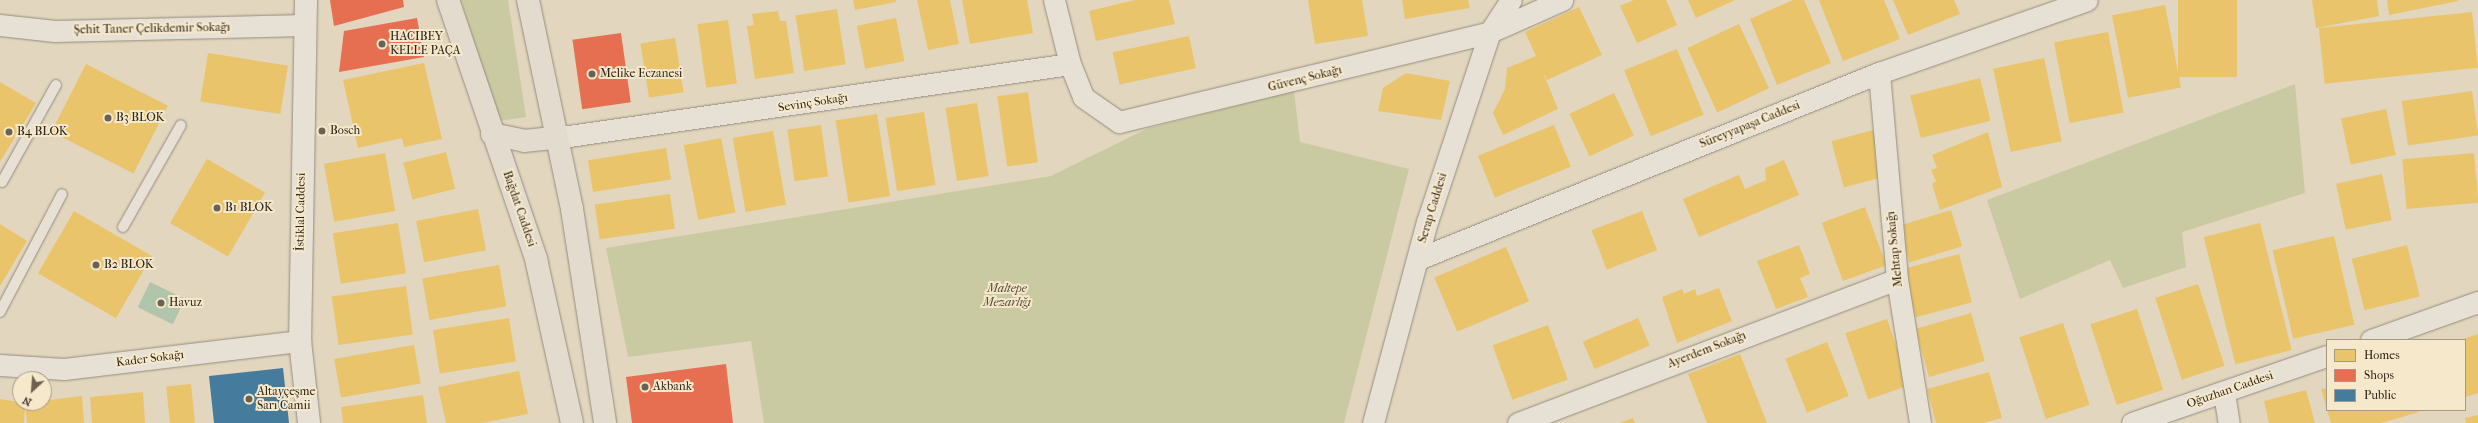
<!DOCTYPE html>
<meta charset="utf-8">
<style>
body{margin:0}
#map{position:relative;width:2478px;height:423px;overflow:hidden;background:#e2d6be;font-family:"IM FELL French Canon",serif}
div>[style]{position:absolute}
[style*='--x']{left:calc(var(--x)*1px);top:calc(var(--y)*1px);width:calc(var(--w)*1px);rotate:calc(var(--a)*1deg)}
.green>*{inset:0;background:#cacaa2}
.water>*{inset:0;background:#b1c4ac;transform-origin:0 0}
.homes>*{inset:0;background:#e9c46a;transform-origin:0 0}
.shops>*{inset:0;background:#e76f51;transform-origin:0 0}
.public>*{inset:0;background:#457b9d}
.roads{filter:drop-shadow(0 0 1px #948c7d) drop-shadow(0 0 1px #948c7d)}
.service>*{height:10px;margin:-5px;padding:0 5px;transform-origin:5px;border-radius:5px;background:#e7e1d5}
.minor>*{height:21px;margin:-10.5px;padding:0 10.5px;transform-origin:10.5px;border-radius:10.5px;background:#e7e1d5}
.tertiary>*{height:22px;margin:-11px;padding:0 11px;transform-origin:11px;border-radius:11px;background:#e7e1d5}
.primary>*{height:22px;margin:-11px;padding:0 11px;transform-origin:11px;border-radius:11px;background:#e3dcce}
.dots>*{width:11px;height:11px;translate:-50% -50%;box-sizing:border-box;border:2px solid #f6e8cb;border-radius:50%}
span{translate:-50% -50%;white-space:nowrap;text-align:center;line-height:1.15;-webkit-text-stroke:4px #f6e8cb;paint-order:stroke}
.street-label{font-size:12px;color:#2d2318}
.poi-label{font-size:12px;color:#2d2318}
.left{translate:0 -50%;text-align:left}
.park-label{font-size:12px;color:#504a35;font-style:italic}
.legend{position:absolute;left:2326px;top:339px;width:140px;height:72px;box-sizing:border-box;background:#f6e8cb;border:1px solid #a69983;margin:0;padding:5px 7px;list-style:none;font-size:12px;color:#2d2318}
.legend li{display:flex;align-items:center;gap:8px;height:20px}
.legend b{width:20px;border:1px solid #a69983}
.north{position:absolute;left:12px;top:371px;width:40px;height:40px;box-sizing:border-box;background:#f6e8cb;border:1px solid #a69983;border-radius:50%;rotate:206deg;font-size:11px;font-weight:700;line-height:16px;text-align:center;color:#2d2318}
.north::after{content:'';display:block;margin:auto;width:14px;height:18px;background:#6c6252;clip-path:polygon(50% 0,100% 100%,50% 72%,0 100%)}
</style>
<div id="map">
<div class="green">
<div style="clip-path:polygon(461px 0,508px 0,526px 117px,499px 121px)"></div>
<div style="clip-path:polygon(2295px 84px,2305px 193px,2182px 232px,2186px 267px,2123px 288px,2110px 260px,2020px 299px,1987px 200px)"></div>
<div style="clip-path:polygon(1294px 91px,1300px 142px,1409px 169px,1344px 423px,764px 423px,751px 341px,628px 357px,606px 248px,1051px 176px,1146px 129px)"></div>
</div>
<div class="water">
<div style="left:150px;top:282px;width:39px;height:28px;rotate:26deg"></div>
</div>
<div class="homes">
<div style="clip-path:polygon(853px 0,896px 0,896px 2px,855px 10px)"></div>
<div style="clip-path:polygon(917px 0,950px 0,959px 44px,928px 50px)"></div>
<div style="clip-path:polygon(962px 0,1027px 0,1033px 33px,970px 44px)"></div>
<div style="clip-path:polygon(1135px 0,1169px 0,1175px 24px,1096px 41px,1089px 11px)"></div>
<div style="clip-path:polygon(1308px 0,1362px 0,1368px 36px,1315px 44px)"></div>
<div style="clip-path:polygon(1402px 0,1468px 0,1470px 8px,1405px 19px)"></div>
<div style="clip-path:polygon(1634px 0,1666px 0,1677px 25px,1637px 43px,1620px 6px)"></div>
<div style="clip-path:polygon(1688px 0,1735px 0,1696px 18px)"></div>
<div style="clip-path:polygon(1793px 0,1804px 0,1831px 63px,1777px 85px,1750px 19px)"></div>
<div style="clip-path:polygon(1819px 0,1884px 0,1900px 39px,1843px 61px)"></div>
<div style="clip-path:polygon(1893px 0,1954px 0,1960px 14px,1908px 35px)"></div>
<div style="left:2178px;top:0;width:59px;height:77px"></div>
<div style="clip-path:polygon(2312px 0,2377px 0,2379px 16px,2316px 28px)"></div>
<div style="clip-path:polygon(2387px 0,2458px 0,2458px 1px,2389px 15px)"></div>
<div style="left:2165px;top:5px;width:84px;height:54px;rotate:79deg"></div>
<div style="clip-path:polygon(1579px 7px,1602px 55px,1547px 80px,1542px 70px,1558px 109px,1503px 135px,1493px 113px,1505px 89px,1507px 68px,1536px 56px,1525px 32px)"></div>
<div style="left:837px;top:9px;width:56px;height:42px;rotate:81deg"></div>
<div style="clip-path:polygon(778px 11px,780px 21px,786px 21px,794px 73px,755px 79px,747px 26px,754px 25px,752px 14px)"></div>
<div style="left:2472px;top:12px;width:56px;height:154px;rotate:84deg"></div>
<div style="left:896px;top:18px;width:44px;height:40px;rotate:79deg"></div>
<div style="left:728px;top:20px;width:64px;height:31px;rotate:82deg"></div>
<div style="left:1739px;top:24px;width:71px;height:57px;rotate:65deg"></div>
<div style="left:2108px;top:32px;width:82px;height:55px;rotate:79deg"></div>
<div style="left:1189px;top:36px;width:33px;height:78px;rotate:78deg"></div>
<div style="left:675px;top:38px;width:55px;height:35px;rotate:81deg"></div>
<div style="left:1677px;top:49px;width:71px;height:57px;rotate:68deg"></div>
<div style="left:208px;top:53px;width:81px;height:49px;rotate:9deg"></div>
<div style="left:2044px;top:58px;width:85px;height:52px;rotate:78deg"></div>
<div style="clip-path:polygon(424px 63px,442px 139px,404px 147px,402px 138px,358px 148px,343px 80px)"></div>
<div style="left:86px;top:64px;width:92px;height:76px;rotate:27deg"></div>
<div style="clip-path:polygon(1406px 73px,1450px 81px,1441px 120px,1378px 111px,1383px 88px)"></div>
<div style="left:1980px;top:78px;width:44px;height:72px;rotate:76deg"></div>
<div style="clip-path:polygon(0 82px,36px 103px,0 162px)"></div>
<div style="left:2472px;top:91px;width:45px;height:71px;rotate:82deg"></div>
<div style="left:1028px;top:92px;width:71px;height:31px;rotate:82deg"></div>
<div style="left:1614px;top:93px;width:47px;height:49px;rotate:65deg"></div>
<div style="left:977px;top:103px;width:74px;height:32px;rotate:81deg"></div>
<div style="left:2386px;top:109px;width:47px;height:46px;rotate:78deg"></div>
<div style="left:924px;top:112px;width:74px;height:39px;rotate:81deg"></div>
<div style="left:877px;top:114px;width:83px;height:42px;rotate:81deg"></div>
<div style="left:821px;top:125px;width:52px;height:34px;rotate:82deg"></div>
<div style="left:1554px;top:125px;width:45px;height:82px;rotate:68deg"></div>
<div style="left:1873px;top:130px;width:48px;height:43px;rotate:75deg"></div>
<div style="left:773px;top:131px;width:75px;height:41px;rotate:80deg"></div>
<div style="clip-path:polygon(1988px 132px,2002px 187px,1940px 210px,1932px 184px,1936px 181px,1931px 170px,1937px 168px,1932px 155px)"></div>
<div style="left:721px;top:138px;width:76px;height:38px;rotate:79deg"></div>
<div style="left:666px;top:148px;width:32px;height:79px;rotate:81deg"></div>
<div style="left:446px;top:152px;width:38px;height:44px;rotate:76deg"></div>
<div style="left:385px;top:153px;width:59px;height:62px;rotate:80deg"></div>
<div style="left:2474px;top:153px;width:50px;height:72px;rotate:85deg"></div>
<div style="left:207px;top:159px;width:67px;height:74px;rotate:30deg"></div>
<div style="clip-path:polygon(1784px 160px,1799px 195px,1699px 237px,1683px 199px,1739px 175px,1745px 189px,1766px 180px,1765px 168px)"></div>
<div style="left:2382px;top:174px;width:47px;height:47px;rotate:78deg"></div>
<div style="left:670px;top:194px;width:35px;height:76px;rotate:82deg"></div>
<div style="left:1865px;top:207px;width:62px;height:46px;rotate:70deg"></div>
<div style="left:478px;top:209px;width:42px;height:63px;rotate:79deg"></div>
<div style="left:1951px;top:210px;width:38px;height:55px;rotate:73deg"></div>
<div style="left:74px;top:211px;width:90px;height:72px;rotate:30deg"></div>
<div style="left:1642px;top:211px;width:42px;height:54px;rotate:69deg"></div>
<div style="left:398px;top:223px;width:51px;height:66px;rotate:81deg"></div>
<div style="left:2260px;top:223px;width:131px;height:58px;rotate:76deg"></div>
<div style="clip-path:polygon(0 224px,27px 241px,0 286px)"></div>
<div style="left:2334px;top:236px;width:91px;height:63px;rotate:77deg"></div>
<div style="clip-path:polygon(1799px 245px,1810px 274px,1800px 278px,1808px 297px,1776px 309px,1757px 261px)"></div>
<div style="left:2407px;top:245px;width:53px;height:57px;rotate:76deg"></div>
<div style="left:1506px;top:247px;width:59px;height:78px;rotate:67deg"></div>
<div style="left:1959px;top:254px;width:50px;height:58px;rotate:75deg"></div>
<div style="left:499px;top:265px;width:42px;height:78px;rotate:80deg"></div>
<div style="left:2198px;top:284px;width:86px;height:45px;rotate:72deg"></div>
<div style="left:406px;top:286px;width:49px;height:75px;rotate:82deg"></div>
<div style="clip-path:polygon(1719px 288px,1732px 321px,1677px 343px,1662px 297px,1682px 289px,1684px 294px,1695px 289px,1697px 296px)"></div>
<div style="left:2137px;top:309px;width:85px;height:49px;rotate:72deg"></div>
<div style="left:1971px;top:313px;width:50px;height:58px;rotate:74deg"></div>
<div style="left:509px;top:318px;width:44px;height:77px;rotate:81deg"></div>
<div style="left:1638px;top:318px;width:30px;height:60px;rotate:67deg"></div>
<div style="left:1887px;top:319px;width:70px;height:44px;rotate:71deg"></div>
<div style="left:2063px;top:323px;width:86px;height:46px;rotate:72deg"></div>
<div style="left:1548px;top:325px;width:58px;height:59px;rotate:70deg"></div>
<div style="clip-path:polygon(2478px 334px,2478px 393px,2465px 397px,2465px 340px,2460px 340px)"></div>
<div style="left:1827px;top:342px;width:58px;height:45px;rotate:68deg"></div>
<div style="left:414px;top:345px;width:39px;height:81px;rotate:80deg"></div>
<div style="clip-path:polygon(1740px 354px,1767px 423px,1707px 423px,1688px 374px)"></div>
<div style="clip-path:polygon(519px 371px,528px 414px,481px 423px,446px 423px,438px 387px)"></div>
<div style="clip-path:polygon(1989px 372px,2002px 418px,1983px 423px,1936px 423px,1927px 389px)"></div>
<div style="left:191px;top:384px;width:39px;height:25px;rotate:84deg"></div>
<div style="clip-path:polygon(2327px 388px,2327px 409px,2321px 389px)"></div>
<div style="clip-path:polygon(2306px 390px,2315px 423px,2269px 423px,2264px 401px)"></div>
<div style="clip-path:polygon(143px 392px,145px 423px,92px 423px,90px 397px)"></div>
<div style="clip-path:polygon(423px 395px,427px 423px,343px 423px,341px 407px)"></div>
<div style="clip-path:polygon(82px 396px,84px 423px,27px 423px,25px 403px)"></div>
<div style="clip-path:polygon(0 399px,25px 403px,24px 423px,0 423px)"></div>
<div style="clip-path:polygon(2327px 410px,2419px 410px,2419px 412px,2381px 423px,2331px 423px)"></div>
<div style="clip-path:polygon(2478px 415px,2478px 423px,2466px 423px,2465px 418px)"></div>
<div style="clip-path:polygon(1633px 418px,1635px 423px,1619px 423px)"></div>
</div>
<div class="shops">
<div style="clip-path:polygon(330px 0,403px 0,404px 7px,334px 26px)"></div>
<div style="clip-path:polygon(417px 18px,424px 57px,339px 72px,344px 31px)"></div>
<div style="left:621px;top:33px;width:70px;height:49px;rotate:82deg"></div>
<div style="clip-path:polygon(726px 364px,733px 423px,632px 423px,626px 377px)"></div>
</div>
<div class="public">
<div style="clip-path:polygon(283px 368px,289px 423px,214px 423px,209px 376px)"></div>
</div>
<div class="roads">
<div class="service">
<div style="--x:2;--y:182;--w:111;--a:-60.9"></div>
<div style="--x:123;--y:227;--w:117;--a:-60.4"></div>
<div style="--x:0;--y:312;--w:133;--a:-62.3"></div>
</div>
<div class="minor">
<div style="--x:1054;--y:0;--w:66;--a:76"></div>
<div style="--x:1070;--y:64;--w:35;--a:68"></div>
<div style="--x:1083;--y:97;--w:44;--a:34.8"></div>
<div style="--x:1119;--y:122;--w:382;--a:-13.6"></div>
<div style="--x:1490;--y:32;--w:79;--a:-24"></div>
<div style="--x:0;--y:25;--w:55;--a:6.2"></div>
<div style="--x:55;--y:31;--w:250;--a:-1.4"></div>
<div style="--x:1879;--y:73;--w:207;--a:85"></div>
<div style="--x:1897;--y:279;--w:146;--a:80.9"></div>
<div style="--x:555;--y:138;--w:520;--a:-8.18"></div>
<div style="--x:1418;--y:259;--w:497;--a:-22"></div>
<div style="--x:1879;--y:73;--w:220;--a:-19.3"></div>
<div style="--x:2371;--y:340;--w:114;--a:-19.6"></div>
<div style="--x:0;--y:365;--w:64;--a:3.6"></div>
<div style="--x:64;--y:369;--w:238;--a:-6.8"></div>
<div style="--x:2224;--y:393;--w:30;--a:81"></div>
<div style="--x:1373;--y:423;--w:208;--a:-75"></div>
<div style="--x:1427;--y:222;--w:200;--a:-71.7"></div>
<div style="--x:1490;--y:32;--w:38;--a:-57"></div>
<div style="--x:1518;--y:423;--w:405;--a:-20.8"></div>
<div style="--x:2132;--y:423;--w:206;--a:-19"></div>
</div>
<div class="tertiary">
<div style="--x:306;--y:0;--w:341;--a:91"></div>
<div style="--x:300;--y:341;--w:82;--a:83.7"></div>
</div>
<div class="primary">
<div style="--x:448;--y:0;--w:274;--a:71.2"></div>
<div style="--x:536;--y:259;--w:168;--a:77.6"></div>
<div style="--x:528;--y:0;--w:214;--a:78.1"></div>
<div style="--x:572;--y:209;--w:217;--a:81.2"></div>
<div style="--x:492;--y:134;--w:33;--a:12"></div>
<div style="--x:524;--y:141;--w:31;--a:-6"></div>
</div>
</div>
<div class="dots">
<div style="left:382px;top:44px;background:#6c6252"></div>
<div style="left:592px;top:74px;background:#6c6252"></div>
<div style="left:108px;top:118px;background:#6c6252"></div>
<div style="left:322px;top:131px;background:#6c6252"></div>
<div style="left:9px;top:132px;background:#6c6252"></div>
<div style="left:217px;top:208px;background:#6c6252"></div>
<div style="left:96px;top:265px;background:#6c6252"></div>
<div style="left:161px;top:303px;background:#6c6252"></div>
<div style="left:645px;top:387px;background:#6c6252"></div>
<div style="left:249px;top:399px;background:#6c6252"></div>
</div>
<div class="street-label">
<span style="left:152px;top:29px;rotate:-1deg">Şehit Taner Çelikdemir Sokağı</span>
<span style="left:1305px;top:79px;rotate:-14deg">Güvenç Sokağı</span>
<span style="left:813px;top:103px;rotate:-9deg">Sevinç Sokağı</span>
<span style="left:1750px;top:125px;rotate:-22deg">Süreyyapaşa Caddesi</span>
<span style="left:1433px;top:208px;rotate:-73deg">Serap Caddesi</span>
<span style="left:519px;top:209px;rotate:71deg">Bağdat Caddesi</span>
<span style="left:301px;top:212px;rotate:-89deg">İstiklal Caddesi</span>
<span style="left:1895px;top:249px;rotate:-96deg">Mehtap Sokağı</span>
<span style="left:1707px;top:350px;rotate:-21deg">Ayerdem Sokağı</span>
<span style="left:150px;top:359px;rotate:-7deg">Kader Sokağı</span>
<span style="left:2230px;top:390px;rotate:-19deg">Oğuzhan Caddesi</span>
</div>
<div class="poi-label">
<span class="left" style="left:390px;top:44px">HACIBEY<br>KELLE PAÇA</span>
<span class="left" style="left:600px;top:74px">Melike Eczanesi</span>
<span class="left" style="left:116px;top:118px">B3 BLOK</span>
<span class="left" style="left:330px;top:131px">Bosch</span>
<span class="left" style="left:17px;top:132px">B4 BLOK</span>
<span class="left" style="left:225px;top:208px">B1 BLOK</span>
<span class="left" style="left:104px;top:265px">B2 BLOK</span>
<span class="left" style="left:169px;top:303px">Havuz</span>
<span class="left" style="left:653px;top:387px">Akbank</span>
<span class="left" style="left:257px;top:399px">Altayçeşme<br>Sarı Camii</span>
</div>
<div class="park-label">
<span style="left:1007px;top:296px">Maltepe<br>Mezarlığı</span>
</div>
<ul class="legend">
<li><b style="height:11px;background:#e9c46a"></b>Homes</li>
<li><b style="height:11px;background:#e76f51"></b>Shops</li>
<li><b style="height:11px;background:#457b9d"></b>Public</li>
</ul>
<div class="north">N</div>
</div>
